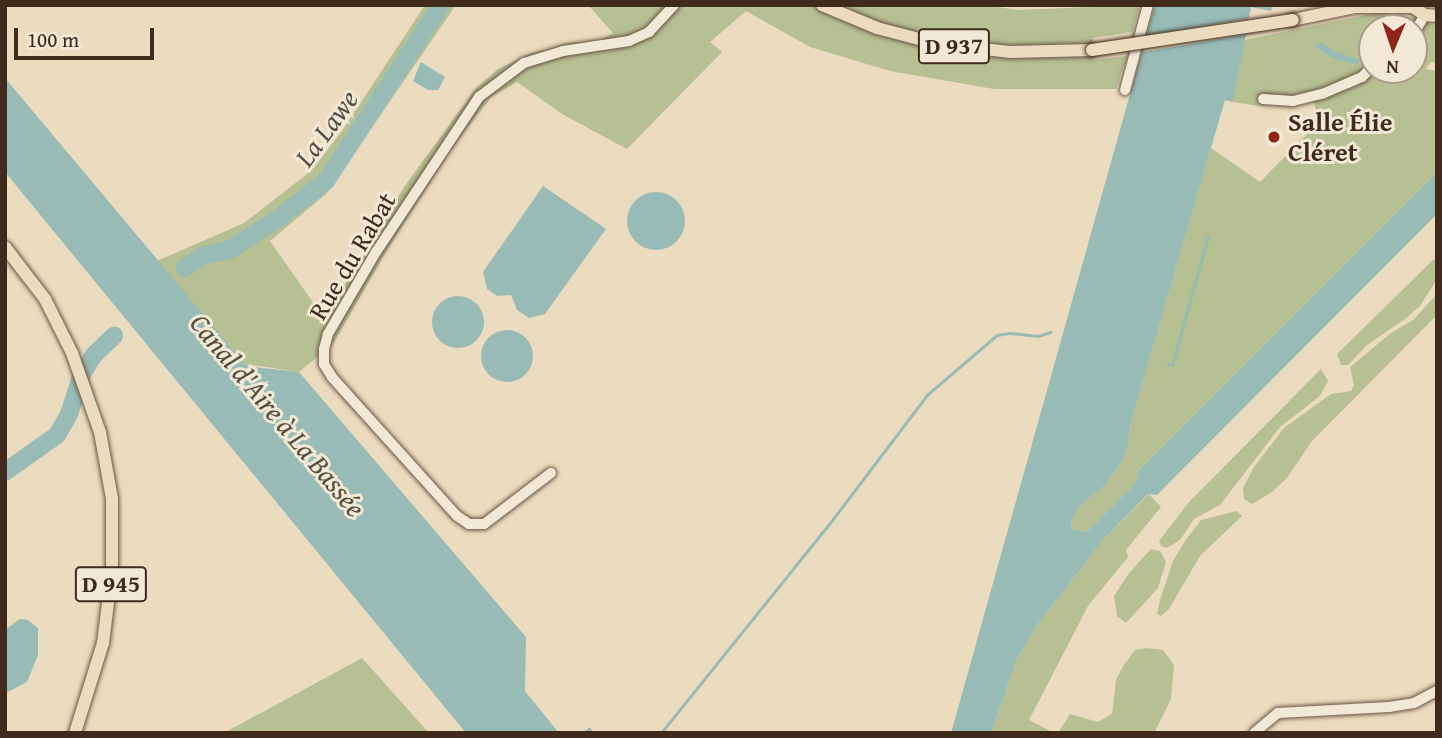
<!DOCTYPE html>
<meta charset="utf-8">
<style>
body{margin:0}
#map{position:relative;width:1442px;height:738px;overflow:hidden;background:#ebdcc0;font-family:"Gentium Book Plus",serif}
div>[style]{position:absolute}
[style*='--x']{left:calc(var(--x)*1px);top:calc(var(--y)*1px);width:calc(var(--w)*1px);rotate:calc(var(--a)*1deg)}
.green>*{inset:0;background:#b6c093}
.water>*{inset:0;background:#98bbb6}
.round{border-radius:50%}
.pier>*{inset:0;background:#ebdcc0}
.stream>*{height:2.5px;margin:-1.25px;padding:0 1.25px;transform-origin:1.25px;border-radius:1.25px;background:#98bbb6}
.river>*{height:18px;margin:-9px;padding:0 9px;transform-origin:9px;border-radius:9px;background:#98bbb6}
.roads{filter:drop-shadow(0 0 2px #6a5644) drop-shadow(0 0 2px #6a5644)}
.minor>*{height:10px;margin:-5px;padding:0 5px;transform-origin:5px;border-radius:5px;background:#f2e8d6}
.major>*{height:12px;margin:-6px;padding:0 6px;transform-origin:6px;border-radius:6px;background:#ebdcc0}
.bridges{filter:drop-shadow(0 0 2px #3f2a1b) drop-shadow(0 0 2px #3f2a1b)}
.major-bridge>*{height:12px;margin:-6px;padding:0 6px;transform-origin:6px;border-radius:6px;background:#ebdcc0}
.dots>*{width:19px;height:19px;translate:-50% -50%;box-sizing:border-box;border:4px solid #f2e8d6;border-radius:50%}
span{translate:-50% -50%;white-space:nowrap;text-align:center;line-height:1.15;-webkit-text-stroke:6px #f2e8d6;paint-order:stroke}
.shield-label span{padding:2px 5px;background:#f2e8d6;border:2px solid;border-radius:5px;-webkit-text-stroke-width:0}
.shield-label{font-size:24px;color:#3f2a1b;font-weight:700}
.poi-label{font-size:26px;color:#3f2a1b;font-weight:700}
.left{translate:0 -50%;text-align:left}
.street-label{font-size:26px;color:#3f2a1b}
.water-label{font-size:28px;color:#554e42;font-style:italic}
.frame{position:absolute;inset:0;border:7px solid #3f2a1b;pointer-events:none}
.north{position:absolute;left:1358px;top:14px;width:70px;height:70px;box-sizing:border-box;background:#f2e8d6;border:2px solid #aa9c8b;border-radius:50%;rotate:182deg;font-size:19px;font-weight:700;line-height:28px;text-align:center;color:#3f2a1b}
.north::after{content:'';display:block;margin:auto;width:24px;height:32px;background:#8f2418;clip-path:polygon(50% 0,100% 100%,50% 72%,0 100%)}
.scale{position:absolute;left:14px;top:28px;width:140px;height:32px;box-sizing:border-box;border:4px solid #3f2a1b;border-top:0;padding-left:9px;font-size:21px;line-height:24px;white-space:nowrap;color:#3f2a1b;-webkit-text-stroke:5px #f2e8d6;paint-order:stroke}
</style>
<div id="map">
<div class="green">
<div style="clip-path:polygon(425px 5px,456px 5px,327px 193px,270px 241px,324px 318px,404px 187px,476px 88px,498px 69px,529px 54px,569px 43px,600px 40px,613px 33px,588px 5px,985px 5px,1017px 10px,1140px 5px,1132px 32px,1093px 38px,1093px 60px,1127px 56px,1116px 89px,994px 89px,890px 71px,810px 47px,746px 11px,710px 42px,722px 52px,627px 149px,562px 114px,517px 82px,491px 97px,452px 148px,383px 257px,333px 344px,299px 372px,245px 364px,157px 261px,244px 223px,311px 171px,342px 131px)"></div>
<div style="clip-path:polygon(evenodd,1376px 13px,1399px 13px,1437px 26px,1437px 63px,1431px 62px,1425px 69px,1437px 71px,1437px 172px,1138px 471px,1137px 482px,1087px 532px,1074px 530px,1071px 526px,1072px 518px,1080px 506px,1105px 485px,1121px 463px,1128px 446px,1130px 426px,1211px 148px,1260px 182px,1319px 122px,1314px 102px,1259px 106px,1233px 102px,1244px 40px,1376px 13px,1372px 28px,1414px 28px,1414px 70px,1372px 70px,1372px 28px)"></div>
<div style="clip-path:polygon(1434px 259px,1437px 262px,1437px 279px,1420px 306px,1405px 319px,1367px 345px,1348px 365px,1341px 365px,1337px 354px)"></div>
<div style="clip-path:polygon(1437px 294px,1437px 315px,1312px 441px,1287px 478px,1272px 492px,1252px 504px,1244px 499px,1243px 488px,1254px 467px,1284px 428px,1331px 394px,1351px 391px,1354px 385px,1350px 367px,1391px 333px,1413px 320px)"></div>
<div style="clip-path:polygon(1321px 369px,1328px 381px,1320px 396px,1280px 427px,1220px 505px,1194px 519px,1180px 540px,1167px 548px,1161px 546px,1159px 541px,1189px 502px)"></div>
<div style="clip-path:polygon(1149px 494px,1161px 507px,1126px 550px,1128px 557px,1088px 606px,1029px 720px,1054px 733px,991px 733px,1016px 661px,1037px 625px,1104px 539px)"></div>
<div style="clip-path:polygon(1236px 511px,1242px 516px,1200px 556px,1169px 609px,1161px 616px,1157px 614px,1160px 600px,1173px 561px,1185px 541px,1201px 520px)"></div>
<div style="clip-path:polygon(1151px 549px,1160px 551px,1166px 562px,1158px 588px,1126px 623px,1117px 616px,1114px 596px,1129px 573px)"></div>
<div style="clip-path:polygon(1146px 648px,1163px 650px,1174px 665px,1171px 699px,1154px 733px,1058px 733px,1070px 714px,1098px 722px,1112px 714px,1116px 680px,1123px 666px,1135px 650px)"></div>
<div style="clip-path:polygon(362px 658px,429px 733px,224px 733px)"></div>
</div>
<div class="water">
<div style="clip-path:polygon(1155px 5px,1272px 6px,1271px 11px,1251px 7px,1233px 102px,1225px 100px,1211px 148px,1130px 426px,1128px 446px,1121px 463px,1105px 485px,1080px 506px,1072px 518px,1071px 526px,1074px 530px,1087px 532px,1137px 482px,1138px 471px,1437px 172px,1437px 214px,1157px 495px,1148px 494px,1104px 539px,1037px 625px,1016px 661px,991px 733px,951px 733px)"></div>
<div style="clip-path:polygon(1320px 42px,1334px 51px,1360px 60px,1357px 65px,1331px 58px,1315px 46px)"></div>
<div style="clip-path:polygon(421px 62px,445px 77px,438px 90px,428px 90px,413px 81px)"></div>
<div style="clip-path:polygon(5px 78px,245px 364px,254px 367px,299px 372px,526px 637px,525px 691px,559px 733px,466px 733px,5px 172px)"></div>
<div style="clip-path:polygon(543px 186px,606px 229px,545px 314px,529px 318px,517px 310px,511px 295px,497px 296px,487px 289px,483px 272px)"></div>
<div class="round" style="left:627px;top:192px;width:58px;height:58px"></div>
<div class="round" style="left:432px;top:296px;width:52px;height:52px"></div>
<div class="round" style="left:481px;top:330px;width:52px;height:52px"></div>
<div style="clip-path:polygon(20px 619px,28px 620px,38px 628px,38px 655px,27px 682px,8px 692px,5px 691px,5px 630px)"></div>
</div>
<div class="pier">
<div style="clip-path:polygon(1252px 18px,1249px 34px,1138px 53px,1143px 36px)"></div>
</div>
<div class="stream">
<div style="--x:1168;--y:364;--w:4;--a:14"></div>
<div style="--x:1172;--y:365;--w:133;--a:-74.3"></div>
<div style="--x:586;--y:731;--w:4;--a:-34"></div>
<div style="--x:589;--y:729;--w:5;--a:53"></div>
<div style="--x:661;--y:733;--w:275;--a:-51.2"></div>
<div style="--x:833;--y:519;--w:156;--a:-52.8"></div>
<div style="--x:927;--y:395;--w:92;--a:-40.6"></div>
<div style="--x:997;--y:335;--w:13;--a:-9"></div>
<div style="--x:1010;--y:333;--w:28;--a:6"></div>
<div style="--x:1038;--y:336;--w:13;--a:-18"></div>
</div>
<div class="river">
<div style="--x:185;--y:268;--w:23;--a:-34"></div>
<div style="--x:204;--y:255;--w:25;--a:-11"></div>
<div style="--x:229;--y:250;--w:59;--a:-32.6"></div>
<div style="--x:279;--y:218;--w:60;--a:-38.2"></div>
<div style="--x:326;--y:181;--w:210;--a:-56.8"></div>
<div style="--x:5;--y:472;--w:64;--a:-35.4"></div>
<div style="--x:57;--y:435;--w:24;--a:-60"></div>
<div style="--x:69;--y:414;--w:42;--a:-72"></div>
<div style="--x:82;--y:374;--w:22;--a:-58"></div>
<div style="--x:94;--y:355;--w:28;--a:-44"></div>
</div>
<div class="roads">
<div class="minor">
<div style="--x:1414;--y:33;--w:21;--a:-59"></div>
<div style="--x:1125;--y:90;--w:88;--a:-74.9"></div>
<div style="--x:1263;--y:99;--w:30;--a:4"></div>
<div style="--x:1293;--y:101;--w:30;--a:-14"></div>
<div style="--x:1322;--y:94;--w:43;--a:-23"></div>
<div style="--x:1362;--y:77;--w:14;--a:-45"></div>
<div style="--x:551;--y:473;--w:84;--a:142.7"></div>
<div style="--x:484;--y:524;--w:15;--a:180"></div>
<div style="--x:469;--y:524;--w:14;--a:-146"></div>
<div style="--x:457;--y:516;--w:187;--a:-132"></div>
<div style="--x:332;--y:377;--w:15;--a:-122"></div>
<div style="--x:324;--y:364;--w:15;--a:-90"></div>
<div style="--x:324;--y:349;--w:16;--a:-75"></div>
<div style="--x:328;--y:334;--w:95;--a:-59.7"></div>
<div style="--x:376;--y:252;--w:186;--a:-56.4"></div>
<div style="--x:479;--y:97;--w:56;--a:-37.1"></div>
<div style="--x:524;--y:63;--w:41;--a:-17.1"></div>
<div style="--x:563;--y:51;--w:67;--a:-8.6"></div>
<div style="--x:629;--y:41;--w:22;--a:-24"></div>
<div style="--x:649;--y:32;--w:37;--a:-47"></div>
<div style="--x:1254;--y:733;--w:31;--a:-40"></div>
<div style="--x:1278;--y:713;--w:111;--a:-3.1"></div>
<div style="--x:1389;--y:707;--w:25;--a:-9"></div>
<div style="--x:1414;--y:703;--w:26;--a:-28"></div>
</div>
<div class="major">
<div style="--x:822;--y:5;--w:60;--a:22.7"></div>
<div style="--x:877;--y:28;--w:63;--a:14.7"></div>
<div style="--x:938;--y:44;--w:72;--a:6.3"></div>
<div style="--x:1010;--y:52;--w:82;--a:-1.4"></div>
<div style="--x:1410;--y:5;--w:18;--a:34"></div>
<div style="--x:1425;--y:15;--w:12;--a:5"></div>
<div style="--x:1293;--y:20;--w:63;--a:-11.8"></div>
<div style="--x:1355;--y:7;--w:56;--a:0"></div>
<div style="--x:5;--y:247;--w:66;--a:52.4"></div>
<div style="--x:45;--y:299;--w:60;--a:63.4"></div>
<div style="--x:72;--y:353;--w:84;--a:70.5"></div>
<div style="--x:100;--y:432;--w:68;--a:79.8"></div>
<div style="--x:112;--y:499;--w:72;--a:90"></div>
<div style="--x:112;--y:571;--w:73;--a:97.1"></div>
<div style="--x:103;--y:643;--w:94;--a:107.3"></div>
</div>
</div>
<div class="bridges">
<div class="major-bridge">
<div style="--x:1092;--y:50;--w:203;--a:-8.5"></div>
</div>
</div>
<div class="dots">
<div style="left:1274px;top:137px;background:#8f2418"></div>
</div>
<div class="shield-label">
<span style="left:954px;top:46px">D 937</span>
<span style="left:111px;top:584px">D 945</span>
</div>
<div class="poi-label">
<span class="left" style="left:1288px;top:137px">Salle Élie<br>Cléret</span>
</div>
<div class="street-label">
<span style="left:352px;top:256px;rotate:-59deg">Rue du Rabat</span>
</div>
<div class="water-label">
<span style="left:326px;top:128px;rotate:-54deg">La Lawe</span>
<span style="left:278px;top:415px;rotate:50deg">Canal d'Aire à La Bassée</span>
</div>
<div class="frame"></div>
<div class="north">N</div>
<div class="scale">100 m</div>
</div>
